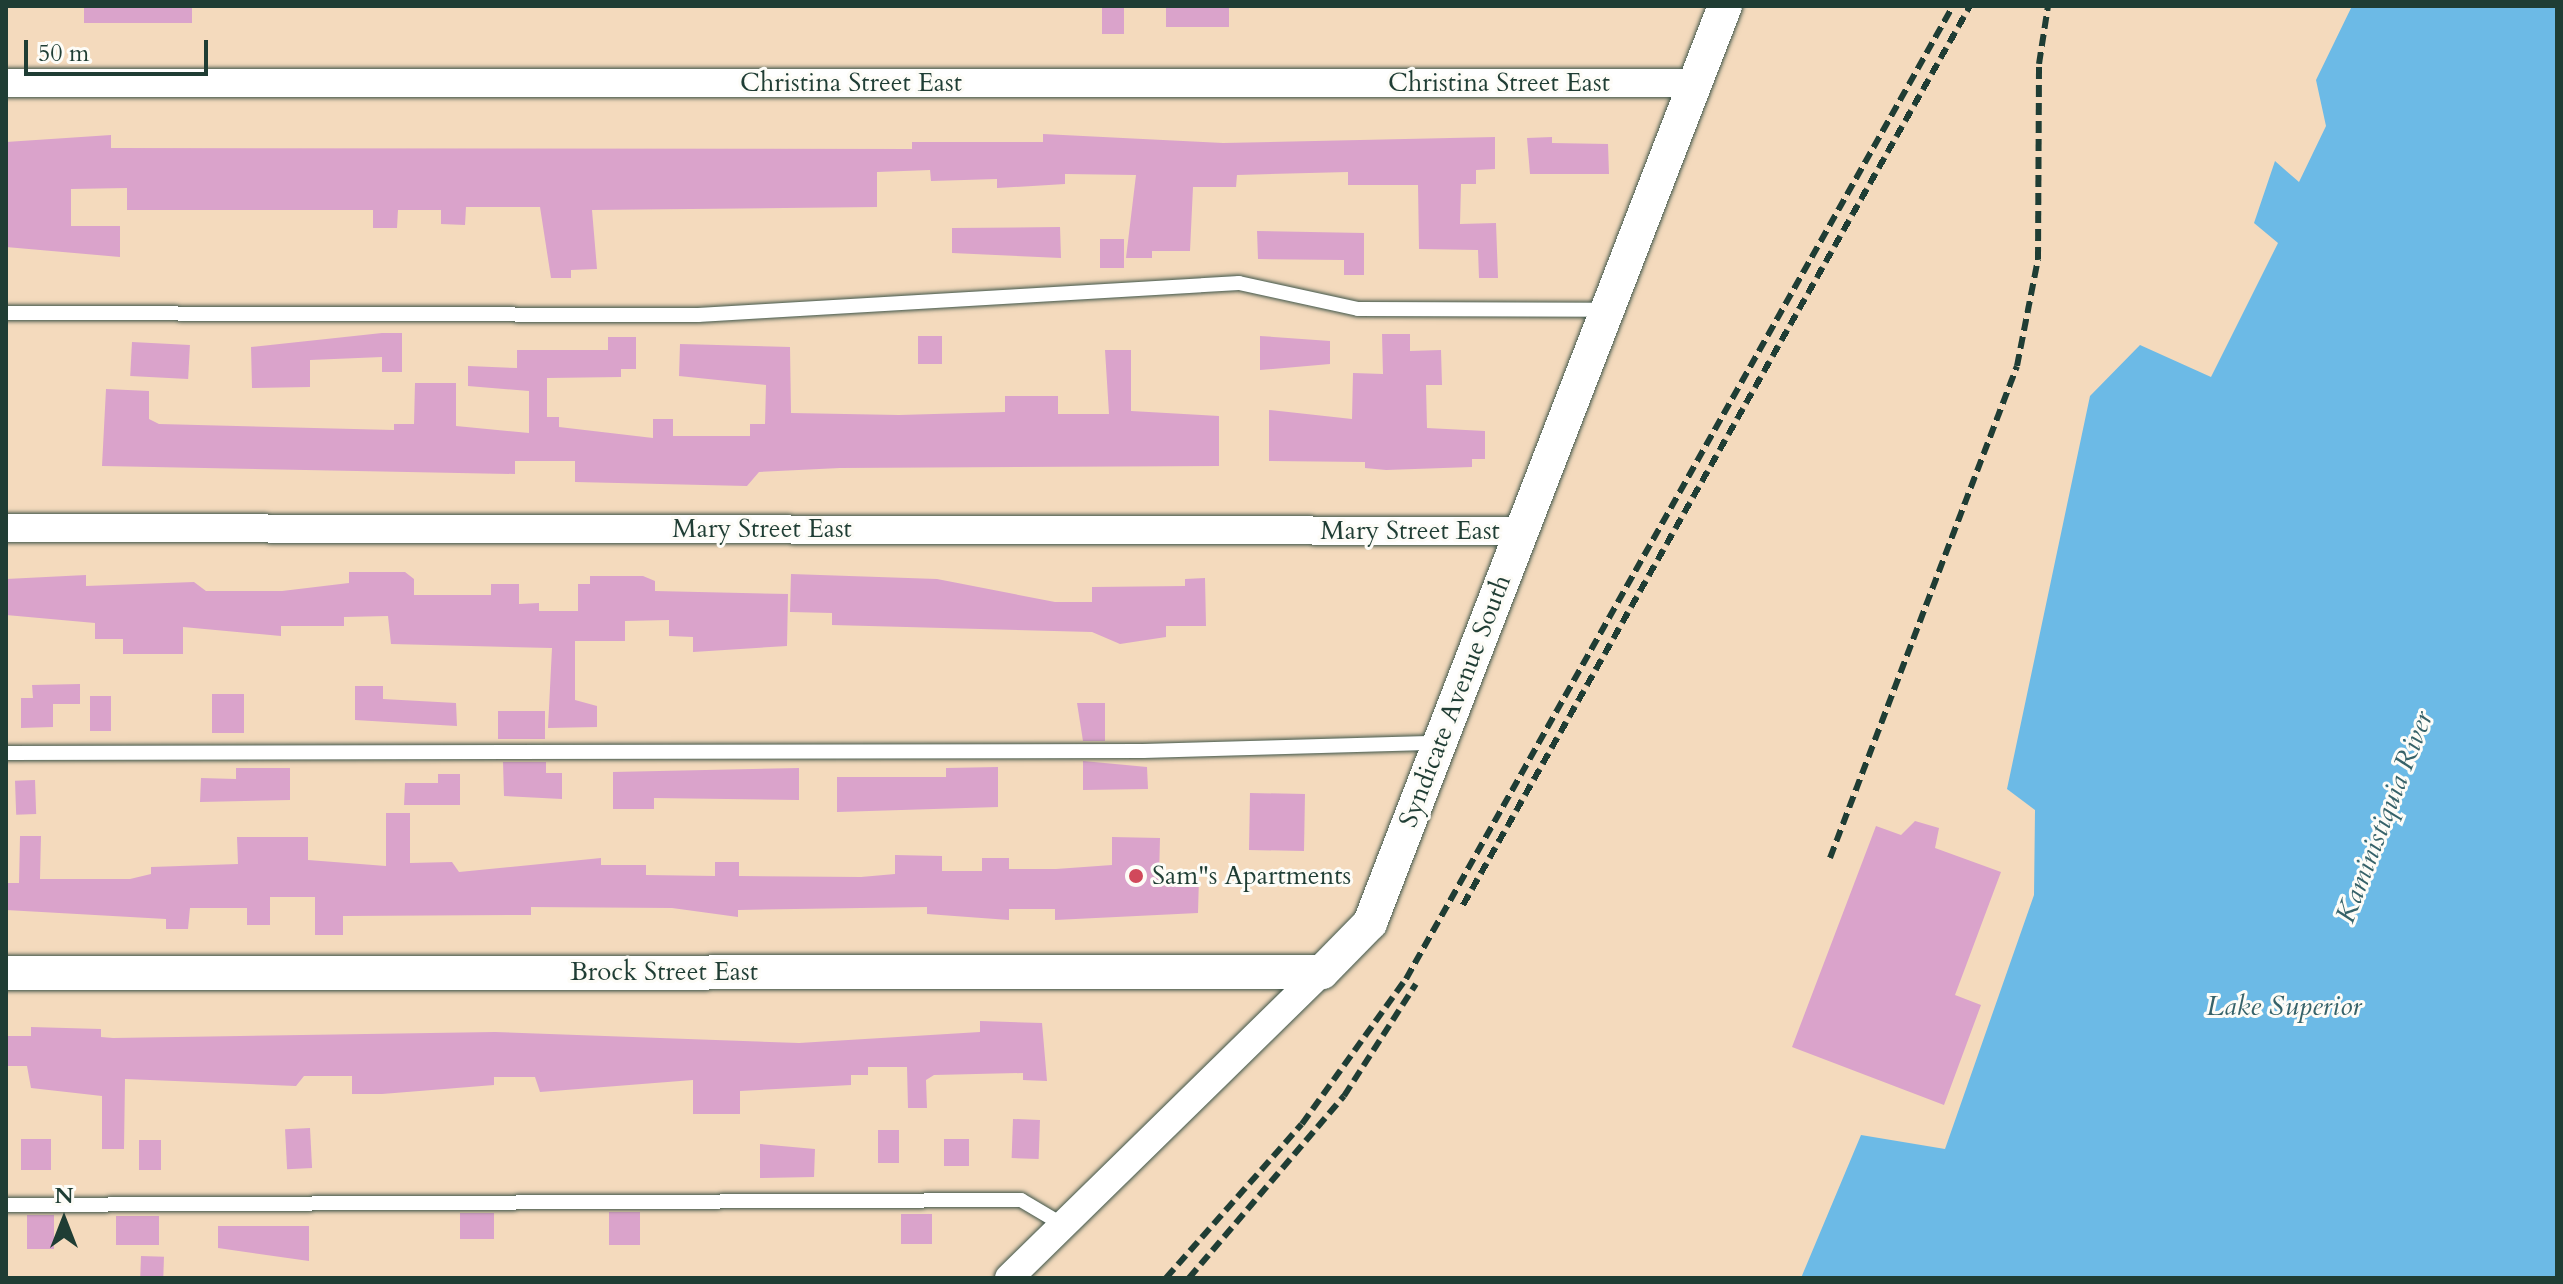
<!DOCTYPE html>
<style>
body{margin:0}
#map{position:relative;width:2563px;height:1284px;overflow:hidden;background:#f4dabd;font-family:Cardo,serif}
div>[style]{position:absolute}
[style*='--x']{left:calc(var(--x)*1px);top:calc(var(--y)*1px);width:calc(var(--w)*1px);rotate:calc(var(--a)*1deg)}
.water>*{inset:0;background:#6cbae6}
.building>*{inset:0;background:#daa3cb;transform-origin:0 0}
.roads{filter:drop-shadow(0 0 2px #3f5549) drop-shadow(0 0 2px #3f5549)}
.service>*{height:14px;margin:-7px;padding:0 7px;transform-origin:7px;border-radius:7px;background:#fff}
.minor>*{height:28px;margin:-14px;padding:0 14px;transform-origin:14px;border-radius:14px;background:#fff}
.tertiary>*{height:34px;margin:-17px;padding:0 17px;transform-origin:17px;border-radius:17px;background:#fff}
.rail>*{height:6px;margin-top:-3px;transform-origin:0;background:repeating-linear-gradient(90deg,#1f3d34 0 12px,transparent 0 18px)}
.dots>*{width:22px;height:22px;translate:-50% -50%;box-sizing:border-box;border:4px solid #fdfcf7;border-radius:50%}
span{translate:-50% -50%;white-space:nowrap;text-align:center;line-height:1.15;-webkit-text-stroke:6px #fdfcf7;paint-order:stroke}
.street-label{font-size:26px;color:#1f3d34}
.poi-label{font-size:26px;color:#1f3d34}
.left{translate:0 -50%;text-align:left}
.water-label{font-size:28px;color:#366269;font-style:italic}
.frame{position:absolute;inset:0;border:8px solid #1f3d34;pointer-events:none}
.north{position:absolute;left:24px;top:1180px;width:80px;height:80px;-webkit-text-stroke:6px #fdfcf7;paint-order:stroke;rotate:0deg;font-size:22px;font-weight:700;line-height:32px;text-align:center;color:#1f3d34}
.north::after{content:'';display:block;margin:auto;width:28px;height:36px;background:#1f3d34;clip-path:polygon(50% 0,100% 100%,50% 72%,0 100%)}
.scale{position:absolute;left:24px;top:40px;width:184px;height:36px;box-sizing:border-box;border:4px solid #1f3d34;border-top:0;padding-left:10px;font-size:24px;line-height:28px;white-space:nowrap;color:#1f3d34;-webkit-text-stroke:6px #fdfcf7;paint-order:stroke}
</style>
<div id="map">
<div class="water">
<div style="clip-path:polygon(2352px 6px,2557px 6px,2557px 1278px,1801px 1278px,1861px 1135px,1945px 1149px,2034px 895px,2035px 810px,2007px 789px,2090px 396px,2140px 345px,2211px 377px,2278px 243px,2254px 223px,2275px 161px,2299px 182px,2326px 126px,2316px 80px)"></div>
</div>
<div class="building">
<div style="left:84px;top:6px;width:108px;height:17px"></div>
<div style="left:1102px;top:6px;width:22px;height:28px"></div>
<div style="left:1166px;top:6px;width:63px;height:21px"></div>
<div style="clip-path:polygon(1043px 134px,1223px 143px,1495px 137px,1495px 169px,1476px 170px,1476px 184px,1461px 184px,1460px 224px,1496px 223px,1498px 278px,1479px 278px,1478px 250px,1419px 249px,1418px 185px,1348px 185px,1348px 172px,1237px 175px,1236px 187px,1193px 187px,1190px 251px,1152px 251px,1152px 258px,1126px 258px,1136px 175px,1065px 174px,1065px 184px,997px 188px,997px 179px,931px 181px,930px 170px,877px 172px,877px 207px,592px 210px,597px 269px,571px 270px,571px 278px,551px 278px,540px 207px,466px 207px,465px 225px,441px 224px,441px 210px,398px 210px,397px 228px,373px 228px,373px 210px,127px 210px,127px 188px,71px 189px,71px 226px,120px 226px,120px 257px,6px 247px,6px 142px,111px 135px,111px 148px,912px 149px,912px 142px,1043px 142px)"></div>
<div style="clip-path:polygon(1552px 137px,1552px 143px,1608px 144px,1609px 174px,1530px 174px,1527px 138px)"></div>
<div style="clip-path:polygon(1060px 227px,1061px 258px,952px 253px,952px 228px)"></div>
<div style="clip-path:polygon(1257px 231px,1364px 233px,1364px 275px,1344px 275px,1344px 260px,1258px 259px)"></div>
<div style="left:1100px;top:239px;width:24px;height:29px"></div>
<div style="clip-path:polygon(382px 333px,402px 333px,402px 372px,382px 372px,382px 357px,310px 360px,310px 387px,252px 388px,251px 347px)"></div>
<div style="clip-path:polygon(1382px 334px,1410px 334px,1410px 351px,1441px 350px,1442px 385px,1426px 385px,1427px 428px,1485px 431px,1485px 459px,1472px 459px,1472px 467px,1386px 470px,1365px 468px,1365px 462px,1269px 461px,1269px 410px,1352px 419px,1353px 373px,1383px 374px)"></div>
<div style="left:918px;top:336px;width:24px;height:28px"></div>
<div style="clip-path:polygon(1260px 336px,1330px 341px,1330px 364px,1260px 370px)"></div>
<div style="clip-path:polygon(608px 337px,636px 337px,636px 369px,621px 369px,621px 377px,547px 378px,547px 417px,559px 417px,559px 427px,653px 438px,653px 419px,673px 419px,673px 436px,750px 436px,750px 424px,765px 424px,766px 385px,679px 376px,680px 344px,790px 347px,791px 413px,899px 415px,1005px 412px,1005px 396px,1058px 396px,1058px 414px,1109px 414px,1105px 350px,1131px 350px,1131px 411px,1219px 416px,1219px 466px,840px 468px,759px 472px,747px 486px,575px 482px,575px 461px,515px 461px,515px 474px,102px 466px,106px 389px,149px 391px,149px 419px,159px 424px,394px 430px,394px 424px,414px 424px,415px 383px,456px 383px,456px 426px,529px 433px,529px 391px,468px 386px,468px 366px,517px 368px,517px 350px,608px 350px)"></div>
<div style="left:132px;top:342px;width:58px;height:34px;rotate:3deg"></div>
<div style="clip-path:polygon(349px 572px,405px 572px,414px 579px,414px 595px,491px 595px,491px 584px,519px 584px,519px 604px,539px 603px,539px 611px,578px 611px,578px 584px,590px 584px,590px 576px,643px 576px,655px 581px,655px 591px,788px 594px,787px 646px,693px 652px,693px 637px,669px 636px,669px 620px,625px 621px,625px 641px,575px 641px,575px 700px,597px 706px,597px 727px,548px 728px,552px 648px,391px 644px,388px 616px,344px 617px,344px 626px,281px 626px,281px 636px,183px 627px,183px 654px,123px 654px,123px 639px,95px 639px,95px 623px,6px 615px,6px 579px,86px 575px,86px 586px,194px 582px,206px 591px,282px 591px,349px 583px)"></div>
<div style="clip-path:polygon(791px 574px,937px 579px,1055px 602px,1092px 602px,1092px 587px,1185px 586px,1185px 579px,1205px 578px,1206px 626px,1166px 626px,1166px 637px,1120px 644px,1092px 632px,832px 625px,832px 613px,790px 612px)"></div>
<div style="clip-path:polygon(80px 684px,80px 704px,53px 704px,53px 727px,21px 728px,21px 698px,33px 698px,32px 685px)"></div>
<div style="clip-path:polygon(355px 686px,383px 686px,383px 699px,456px 703px,457px 726px,355px 720px)"></div>
<div style="left:212px;top:694px;width:32px;height:39px"></div>
<div style="left:90px;top:696px;width:21px;height:35px"></div>
<div style="clip-path:polygon(1077px 703px,1105px 703px,1105px 741px,1083px 741px)"></div>
<div style="left:498px;top:711px;width:47px;height:28px"></div>
<div style="clip-path:polygon(1083px 761px,1147px 767px,1148px 789px,1083px 790px)"></div>
<div style="clip-path:polygon(503px 762px,546px 762px,546px 773px,562px 773px,562px 799px,504px 796px)"></div>
<div style="clip-path:polygon(998px 767px,998px 807px,837px 812px,837px 777px,946px 777px,946px 768px)"></div>
<div style="clip-path:polygon(236px 768px,290px 768px,290px 800px,200px 802px,201px 778px,236px 779px)"></div>
<div style="clip-path:polygon(799px 768px,799px 800px,654px 798px,654px 809px,613px 809px,613px 772px)"></div>
<div style="clip-path:polygon(438px 774px,460px 774px,460px 805px,404px 805px,405px 783px,438px 783px)"></div>
<div style="left:35px;top:780px;width:34px;height:20px;rotate:88deg"></div>
<div style="left:1250px;top:793px;width:55px;height:57px;rotate:1deg"></div>
<div style="clip-path:polygon(386px 813px,410px 813px,410px 863px,452px 862px,459px 872px,601px 858px,601px 865px,646px 865px,646px 875px,715px 876px,715px 862px,739px 862px,739px 876px,861px 877px,895px 874px,895px 855px,942px 856px,942px 871px,982px 871px,982px 858px,1009px 858px,1009px 869px,1056px 869px,1112px 865px,1112px 837px,1160px 838px,1159px 877px,1199px 877px,1198px 913px,1055px 920px,1055px 909px,1009px 909px,1009px 920px,927px 914px,927px 907px,738px 910px,738px 917px,672px 908px,531px 907px,531px 915px,343px 916px,343px 935px,315px 935px,315px 897px,270px 897px,270px 925px,247px 925px,247px 908px,190px 908px,188px 929px,166px 929px,166px 919px,6px 910px,6px 883px,19px 883px,20px 836px,41px 836px,40px 879px,130px 879px,151px 874px,151px 867px,238px 864px,237px 837px,308px 837px,308px 860px,386px 866px)"></div>
<div style="clip-path:polygon(1915px 821px,1939px 828px,1935px 848px,2001px 872px,1955px 995px,1981px 1005px,1944px 1105px,1792px 1047px,1876px 826px,1901px 835px)"></div>
<div style="clip-path:polygon(980px 1021px,1042px 1023px,1047px 1081px,1023px 1080px,1023px 1073px,934px 1075px,926px 1080px,927px 1108px,908px 1108px,907px 1067px,868px 1067px,868px 1075px,851px 1075px,851px 1085px,740px 1091px,740px 1114px,693px 1114px,693px 1080px,540px 1092px,535px 1077px,494px 1077px,494px 1085px,382px 1094px,352px 1094px,352px 1076px,304px 1076px,296px 1086px,125px 1079px,124px 1149px,102px 1149px,102px 1096px,31px 1088px,27px 1066px,6px 1066px,6px 1036px,31px 1036px,31px 1027px,101px 1029px,101px 1037px,113px 1038px,495px 1032px,799px 1043px,980px 1032px)"></div>
<div style="left:1013px;top:1119px;width:27px;height:39px;rotate:2deg"></div>
<div style="left:310px;top:1128px;width:40px;height:25px;rotate:87deg"></div>
<div style="left:878px;top:1130px;width:21px;height:33px"></div>
<div style="left:21px;top:1139px;width:30px;height:31px"></div>
<div style="left:944px;top:1139px;width:25px;height:27px"></div>
<div style="left:139px;top:1140px;width:22px;height:30px"></div>
<div style="clip-path:polygon(760px 1144px,815px 1149px,814px 1177px,760px 1178px)"></div>
<div style="left:609px;top:1212px;width:31px;height:33px"></div>
<div style="left:460px;top:1213px;width:34px;height:26px"></div>
<div style="left:901px;top:1214px;width:31px;height:30px"></div>
<div style="left:27px;top:1215px;width:27px;height:34px"></div>
<div style="left:116px;top:1216px;width:43px;height:29px"></div>
<div style="clip-path:polygon(218px 1226px,309px 1226px,309px 1261px,218px 1248px)"></div>
<div style="left:141px;top:1256px;width:23px;height:22px;rotate:2deg"></div>
</div>
<div class="roads">
<div class="service">
<div style="--x:6;--y:313;--w:692;--a:0.17"></div>
<div style="--x:698;--y:315;--w:542;--a:-3.39"></div>
<div style="--x:1239;--y:283;--w:122;--a:12.3"></div>
<div style="--x:1358;--y:309;--w:247;--a:0.2"></div>
<div style="--x:6;--y:753;--w:1137;--a:-0.1"></div>
<div style="--x:1143;--y:751;--w:294;--a:-1.6"></div>
<div style="--x:6;--y:1205;--w:1015;--a:-0.28"></div>
<div style="--x:1021;--y:1200;--w:51;--a:30.6"></div>
</div>
<div class="minor">
<div style="--x:6;--y:83;--w:1690;--a:0"></div>
<div style="--x:6;--y:528;--w:1513;--a:0.11"></div>
<div style="--x:1009;--y:1278;--w:438;--a:-44.4"></div>
</div>
<div class="tertiary">
<div style="--x:6;--y:973;--w:1316;--a:-0.04"></div>
<div style="--x:1322;--y:972;--w:69;--a:-45.6"></div>
<div style="--x:1370;--y:923;--w:983;--a:-68.84"></div>
</div>
</div>
<div class="rail">
<div style="--x:1830;--y:858;--w:526;--a:-69.19"></div>
<div style="--x:2017;--y:366;--w:109;--a:-78.9"></div>
<div style="--x:2038;--y:259;--w:195;--a:-89.7"></div>
<div style="--x:2039;--y:64;--w:59;--a:-81.2"></div>
<div style="--x:1463;--y:905;--w:1032;--a:-60.58"></div>
<div style="--x:1166;--y:1278;--w:205;--a:-48.6"></div>
<div style="--x:1302;--y:1124;--w:178;--a:-54.4"></div>
<div style="--x:1406;--y:979;--w:1116;--a:-60.66"></div>
<div style="--x:1189;--y:1278;--w:239;--a:-49.6"></div>
<div style="--x:1344;--y:1096;--w:133;--a:-57.3"></div>
</div>
<div class="dots">
<div style="left:1136px;top:876px;background:#d1495b"></div>
</div>
<div class="street-label">
<span style="left:851px;top:83px">Christina Street East</span>
<span style="left:1499px;top:83px">Christina Street East</span>
<span style="left:762px;top:529px">Mary Street East</span>
<span style="left:1410px;top:531px">Mary Street East</span>
<span style="left:1455px;top:701px;rotate:-69deg">Syndicate Avenue South</span>
<span style="left:664px;top:972px">Brock Street East</span>
</div>
<div class="poi-label">
<span class="left" style="left:1152px;top:876px">Sam"s Apartments</span>
</div>
<div class="water-label">
<span style="left:2384px;top:817px;rotate:-69deg">Kaministiquia River</span>
<span style="left:2284px;top:1006px">Lake Superior</span>
</div>
<div class="frame"></div>
<div class="north">N</div>
<div class="scale">50 m</div>
</div>
